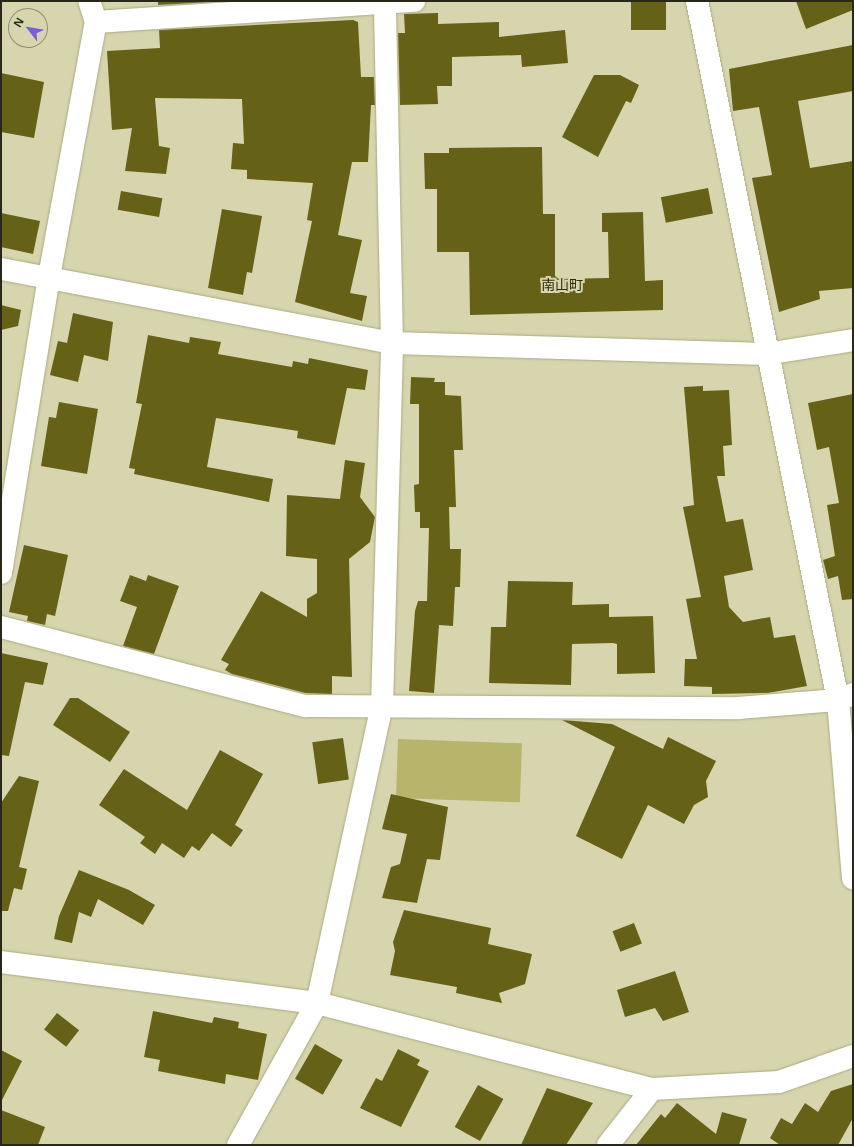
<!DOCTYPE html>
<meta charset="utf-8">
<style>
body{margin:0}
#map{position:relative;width:854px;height:1146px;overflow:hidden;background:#d6d5ad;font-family:"Open Sans","Noto Sans JP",sans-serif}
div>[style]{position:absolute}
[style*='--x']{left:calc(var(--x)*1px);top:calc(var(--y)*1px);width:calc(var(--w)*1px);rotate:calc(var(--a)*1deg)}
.green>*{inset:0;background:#b7b46b;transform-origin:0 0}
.building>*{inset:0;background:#656117;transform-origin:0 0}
.roads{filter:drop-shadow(0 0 1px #abaa83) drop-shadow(0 0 1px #abaa83)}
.street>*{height:22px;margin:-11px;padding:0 11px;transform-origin:11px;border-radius:11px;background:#fff}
.secondary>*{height:22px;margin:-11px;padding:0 11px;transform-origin:11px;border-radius:11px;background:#fff}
span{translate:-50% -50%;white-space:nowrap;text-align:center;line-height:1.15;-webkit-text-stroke:4px #d6d5ad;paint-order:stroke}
.quarter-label{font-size:14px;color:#2e2c08}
.frame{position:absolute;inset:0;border:2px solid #282818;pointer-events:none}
.north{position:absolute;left:8px;top:8px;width:40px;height:40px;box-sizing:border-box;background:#d6d5ad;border:1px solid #909071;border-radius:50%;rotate:301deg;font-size:11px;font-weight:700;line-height:16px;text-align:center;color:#282818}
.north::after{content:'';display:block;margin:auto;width:14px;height:18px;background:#7360db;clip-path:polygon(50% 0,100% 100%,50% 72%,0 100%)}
</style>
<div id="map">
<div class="green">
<div style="left:398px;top:739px;width:124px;height:59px;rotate:2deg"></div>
</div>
<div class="building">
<div style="clip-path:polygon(158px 1px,213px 1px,213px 2px,158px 5px)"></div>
<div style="left:631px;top:1px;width:35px;height:29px"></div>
<div style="clip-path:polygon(796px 1px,853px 1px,853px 10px,806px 29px)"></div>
<div style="clip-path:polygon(438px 13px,438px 24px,499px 22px,499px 37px,565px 30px,568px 63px,522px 67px,521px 55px,452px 57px,452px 86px,437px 86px,438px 104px,400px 105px,398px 33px,405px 33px,404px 14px)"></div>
<div style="clip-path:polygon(353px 20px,358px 22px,361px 77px,374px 77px,375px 105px,371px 105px,368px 162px,352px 162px,338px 235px,362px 240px,350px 293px,367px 296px,362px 321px,295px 302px,312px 221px,307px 220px,313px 183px,247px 179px,247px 170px,231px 169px,233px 143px,244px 144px,242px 99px,155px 98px,159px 146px,170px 148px,166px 174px,125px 171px,132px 128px,112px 130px,107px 51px,160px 48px,159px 30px)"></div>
<div style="clip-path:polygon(853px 45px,853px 91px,798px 101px,810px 168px,853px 161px,853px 288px,819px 291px,820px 299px,779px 312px,752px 178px,772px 175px,759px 107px,733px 111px,729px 69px)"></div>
<div style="clip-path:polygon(1px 73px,44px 82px,34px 138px,1px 132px)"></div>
<div style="clip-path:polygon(594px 75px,620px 75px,639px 85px,631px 103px,626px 101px,598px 157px,562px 137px)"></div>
<div style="clip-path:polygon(542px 147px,543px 214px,555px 214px,555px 276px,559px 279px,609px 278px,608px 232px,602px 232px,602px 213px,643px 212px,645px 281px,663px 280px,663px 310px,470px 315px,469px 252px,437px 252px,437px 189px,425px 189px,424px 153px,449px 153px,449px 148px)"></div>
<div style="left:708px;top:188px;width:26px;height:48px;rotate:79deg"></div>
<div style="left:121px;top:191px;width:42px;height:19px;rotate:10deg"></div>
<div style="clip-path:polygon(222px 209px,262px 216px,252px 273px,247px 272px,243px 295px,208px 288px)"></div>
<div style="clip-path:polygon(1px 213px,40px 221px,33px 254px,1px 247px)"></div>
<div style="clip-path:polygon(1px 305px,21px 310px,18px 326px,1px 330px)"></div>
<div style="clip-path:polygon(73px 313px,113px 322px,108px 361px,84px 355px,78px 382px,50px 375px,58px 341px,67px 343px)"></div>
<div style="clip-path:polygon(148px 335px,189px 343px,190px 337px,221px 342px,218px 354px,292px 367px,293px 361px,308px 364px,309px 358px,368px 370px,365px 390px,347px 388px,335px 445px,297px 438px,298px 431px,216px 418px,207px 467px,273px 479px,269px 502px,134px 474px,135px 469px,129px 468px,142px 404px,136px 403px)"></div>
<div style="clip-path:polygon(411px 377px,435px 378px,434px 382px,445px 382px,445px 395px,461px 396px,463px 450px,454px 450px,456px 507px,449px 507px,450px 549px,461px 549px,460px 587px,455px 587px,453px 626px,439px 625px,434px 693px,409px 691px,415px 611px,418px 601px,427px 601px,429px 528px,420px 528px,420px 512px,415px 512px,414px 485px,419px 484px,419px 404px,410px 404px)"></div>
<div style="clip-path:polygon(703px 386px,703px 391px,729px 390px,732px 445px,723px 446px,725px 476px,717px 476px,726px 522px,743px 519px,753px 570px,724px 576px,729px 607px,743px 622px,770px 617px,774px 638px,795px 635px,807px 686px,768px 693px,712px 694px,712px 687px,684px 686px,685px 659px,697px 659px,686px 599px,701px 597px,683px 507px,694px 505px,684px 387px)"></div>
<div style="clip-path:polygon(853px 394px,853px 599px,842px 600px,838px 576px,828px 579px,823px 560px,835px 556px,827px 505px,839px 503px,829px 447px,817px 450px,808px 403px)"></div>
<div style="clip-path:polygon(59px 402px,98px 409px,87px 474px,41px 466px,49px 417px,56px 418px)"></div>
<div style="clip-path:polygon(345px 460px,365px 463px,360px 497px,375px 517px,370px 542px,349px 559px,352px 677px,332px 676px,332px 694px,328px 694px,305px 693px,232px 674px,225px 670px,229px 664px,221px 660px,261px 591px,307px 617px,307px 599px,317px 593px,317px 559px,286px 556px,287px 495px,340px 499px)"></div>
<div style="clip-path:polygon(24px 545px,68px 555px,55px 616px,47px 614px,45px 625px,27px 621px,28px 616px,9px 612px)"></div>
<div style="clip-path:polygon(130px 575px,146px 581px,148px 575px,179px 586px,154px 654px,123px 646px,137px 607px,120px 601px)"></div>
<div style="clip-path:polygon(508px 581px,573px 582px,572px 605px,609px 604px,609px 617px,653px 616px,655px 673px,617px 674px,617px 644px,613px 643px,572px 644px,571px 685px,489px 683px,491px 627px,506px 627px)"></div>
<div style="clip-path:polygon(1px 653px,48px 663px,43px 685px,25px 682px,9px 756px,1px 755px)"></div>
<div style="clip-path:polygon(70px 698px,78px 698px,130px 732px,110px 762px,53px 725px)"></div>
<div style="clip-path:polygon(562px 720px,612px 724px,663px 749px,668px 737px,716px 761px,706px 781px,708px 797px,694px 805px,684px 824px,648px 805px,622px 859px,576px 836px,615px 747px)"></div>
<div style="left:343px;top:738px;width:42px;height:31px;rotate:82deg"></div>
<div style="clip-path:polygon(220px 750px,263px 774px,235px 825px,243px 830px,231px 847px,212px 833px,199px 851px,192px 846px,184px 858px,162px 843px,155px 854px,140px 843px,145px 837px,99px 805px,124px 769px,187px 810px)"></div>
<div style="clip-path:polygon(19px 776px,39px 781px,19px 867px,27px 869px,22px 890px,14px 888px,8px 911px,1px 911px,1px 803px)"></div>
<div style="clip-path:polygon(391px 794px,448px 807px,440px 860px,427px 859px,417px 903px,382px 898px,391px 867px,400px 864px,407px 834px,382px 829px)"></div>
<div style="clip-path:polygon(79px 870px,129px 890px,155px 905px,143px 925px,98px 899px,91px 917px,79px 912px,72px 943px,54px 939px,59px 916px)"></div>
<div style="clip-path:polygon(404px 910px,491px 928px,488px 944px,532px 954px,525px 984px,499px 993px,502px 1003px,456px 993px,457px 987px,390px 975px,395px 951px,393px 942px)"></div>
<div style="left:634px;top:923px;width:22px;height:23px;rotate:69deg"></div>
<div style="clip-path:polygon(675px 971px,689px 1012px,663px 1021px,655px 1008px,625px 1017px,617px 990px)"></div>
<div style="clip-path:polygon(153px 1011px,212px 1023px,214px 1017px,239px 1022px,238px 1028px,267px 1034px,258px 1080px,226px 1074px,225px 1084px,158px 1071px,160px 1060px,144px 1057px)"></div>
<div style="left:57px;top:1013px;width:28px;height:21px;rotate:38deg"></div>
<div style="left:315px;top:1044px;width:32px;height:40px;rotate:30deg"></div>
<div style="clip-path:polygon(398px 1049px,420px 1060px,417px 1065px,429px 1071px,401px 1127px,360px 1108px,376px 1078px,382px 1081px)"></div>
<div style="clip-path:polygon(1px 1050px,22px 1061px,1px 1102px)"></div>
<div style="clip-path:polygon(853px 1084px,853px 1118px,838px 1145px,780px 1145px,770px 1138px,781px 1118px,792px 1124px,805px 1103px,818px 1112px,831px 1091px)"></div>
<div style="left:478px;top:1085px;width:29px;height:48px;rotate:29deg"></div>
<div style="clip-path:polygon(547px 1088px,593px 1103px,566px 1145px,521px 1145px)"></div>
<div style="clip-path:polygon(677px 1103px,716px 1134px,722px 1112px,747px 1119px,739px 1145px,636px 1145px,661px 1114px,665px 1118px)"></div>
<div style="clip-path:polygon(1px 1110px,45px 1127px,38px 1145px,1px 1145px)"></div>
</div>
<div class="roads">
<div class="street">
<div style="--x:697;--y:1;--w:713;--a:78.6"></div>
<div style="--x:838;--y:700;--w:179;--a:85.2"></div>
<div style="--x:96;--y:22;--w:319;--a:-3.8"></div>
<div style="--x:1;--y:573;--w:300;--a:-80.8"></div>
<div style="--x:49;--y:277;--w:259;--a:-79.6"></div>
<div style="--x:96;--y:22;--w:22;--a:-108"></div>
<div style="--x:1;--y:627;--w:314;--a:14.6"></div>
<div style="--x:305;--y:706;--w:433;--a:0.3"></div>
<div style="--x:738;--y:708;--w:100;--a:-4.6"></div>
<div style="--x:838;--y:700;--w:16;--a:-22"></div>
<div style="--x:1;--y:962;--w:319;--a:7.4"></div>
<div style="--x:317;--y:1003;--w:346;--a:14.4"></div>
<div style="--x:652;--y:1089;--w:127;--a:-3.2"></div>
<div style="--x:779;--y:1082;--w:78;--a:-19.4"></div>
<div style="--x:238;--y:1145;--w:162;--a:-60.9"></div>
<div style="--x:317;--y:1003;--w:304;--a:-77.7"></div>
<div style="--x:382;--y:706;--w:363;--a:-88.4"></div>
<div style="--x:392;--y:343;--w:342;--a:-91.2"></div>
<div style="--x:608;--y:1145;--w:71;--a:-51.8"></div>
</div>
<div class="secondary">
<div style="--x:1;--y:269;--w:398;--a:10.7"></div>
<div style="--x:392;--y:343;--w:374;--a:1.7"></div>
<div style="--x:766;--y:354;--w:88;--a:-9.1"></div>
</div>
</div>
<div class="quarter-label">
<span style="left:562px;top:285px">南山町</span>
</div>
<div class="frame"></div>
<div class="north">N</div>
</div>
